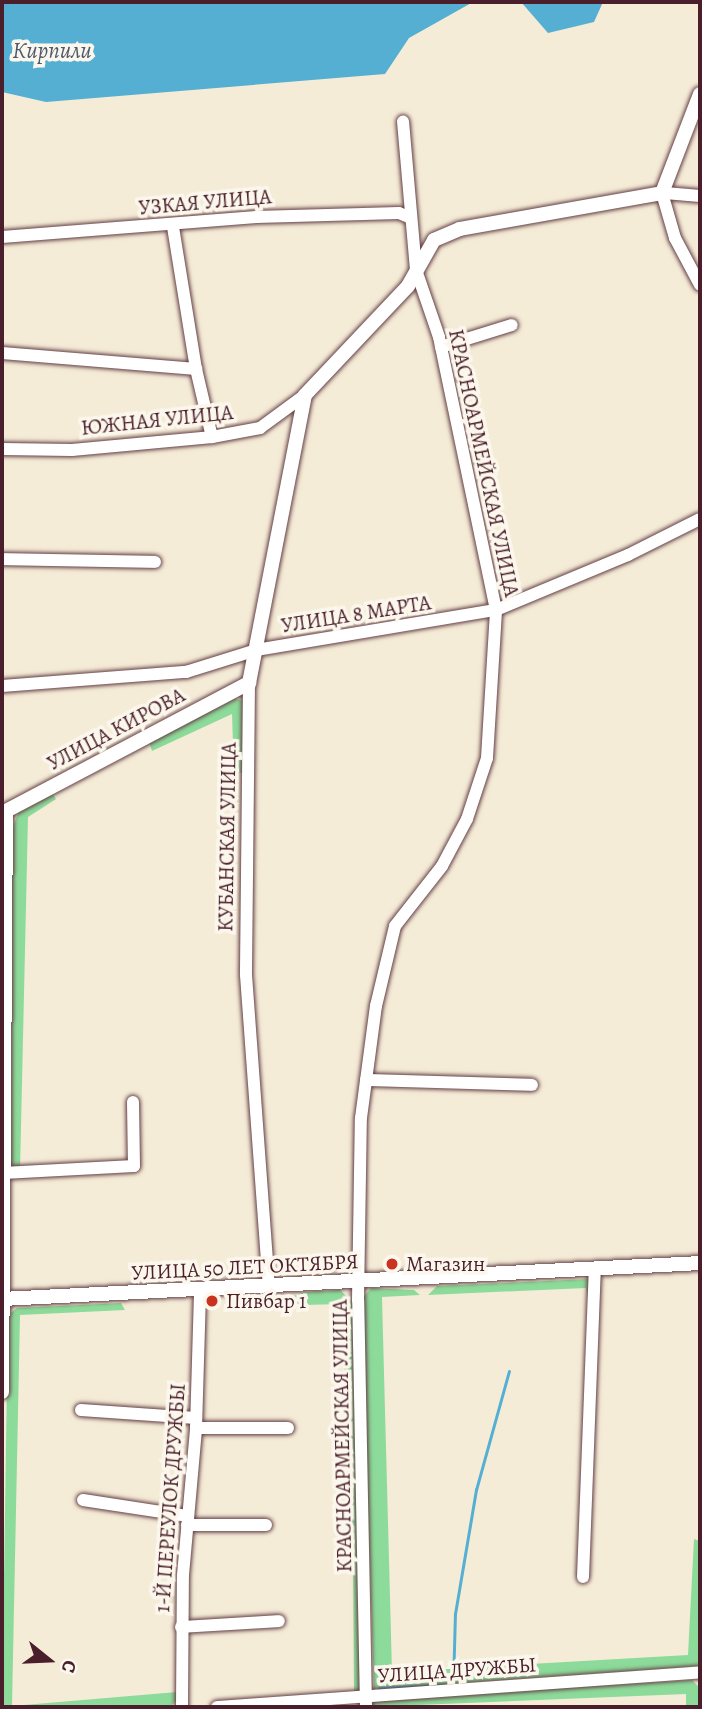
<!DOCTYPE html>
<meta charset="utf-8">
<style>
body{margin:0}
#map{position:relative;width:702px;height:1709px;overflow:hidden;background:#f5ecd7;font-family:Alegreya,serif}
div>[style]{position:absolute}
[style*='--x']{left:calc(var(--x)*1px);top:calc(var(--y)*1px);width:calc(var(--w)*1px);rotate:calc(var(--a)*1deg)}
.green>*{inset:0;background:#8ddb9a}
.water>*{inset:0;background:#54afd2}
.stream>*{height:2.5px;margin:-1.25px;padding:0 1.25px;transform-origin:1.25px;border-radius:1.25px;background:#54afd2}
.roads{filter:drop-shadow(0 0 2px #643e45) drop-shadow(0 0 2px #643e45)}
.minor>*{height:12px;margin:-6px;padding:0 6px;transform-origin:6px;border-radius:6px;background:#fff}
.major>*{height:14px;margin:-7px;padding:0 7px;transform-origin:7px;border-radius:7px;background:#fff}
.dots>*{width:19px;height:19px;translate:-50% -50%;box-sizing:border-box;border:4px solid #fbf7ec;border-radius:50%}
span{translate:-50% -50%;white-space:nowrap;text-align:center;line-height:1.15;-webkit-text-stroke:7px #fbf7ec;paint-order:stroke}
.street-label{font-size:21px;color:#4a1f2b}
.poi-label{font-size:21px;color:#4a1f2b}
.left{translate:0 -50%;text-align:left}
.water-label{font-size:23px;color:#4e596e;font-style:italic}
.frame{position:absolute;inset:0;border:4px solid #4a1f2b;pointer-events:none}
.north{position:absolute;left:14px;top:1625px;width:70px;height:70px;-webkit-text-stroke:5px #fbf7ec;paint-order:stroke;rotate:108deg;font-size:19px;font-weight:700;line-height:28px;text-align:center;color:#4a1f2b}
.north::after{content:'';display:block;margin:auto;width:24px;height:32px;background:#4a1f2b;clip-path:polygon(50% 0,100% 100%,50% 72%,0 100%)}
</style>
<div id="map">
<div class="green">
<div style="clip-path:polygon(235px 699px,245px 701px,246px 772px,234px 774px,232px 714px,152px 751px,149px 742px)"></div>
<div style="clip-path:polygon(52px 793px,56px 799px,28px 817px,20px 1171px,11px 1171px,12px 829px,19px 811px)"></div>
<div style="clip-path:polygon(589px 1279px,588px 1299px,586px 1288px,428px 1295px,437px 1286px)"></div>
<div style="clip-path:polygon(371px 1288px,414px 1290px,420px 1295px,382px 1297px,392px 1672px,688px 1655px,694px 1539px,700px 1541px,699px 1666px,374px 1689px,361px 1300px)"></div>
<div style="clip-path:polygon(340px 1290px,353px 1302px,365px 1687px,354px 1695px,353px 1544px,341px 1304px,266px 1306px,305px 1292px)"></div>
<div style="clip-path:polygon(121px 1303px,125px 1310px,20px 1315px,12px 1706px,177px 1692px,177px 1700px,170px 1707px,2px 1707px,8px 1315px,17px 1308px)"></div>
<div style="clip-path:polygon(692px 1680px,700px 1688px,700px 1707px,686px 1707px,686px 1694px,369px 1707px,377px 1700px)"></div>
</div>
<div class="water">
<div style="clip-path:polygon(2px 2px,473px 2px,409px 38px,385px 74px,46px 102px,2px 92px)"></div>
<div style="clip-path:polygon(521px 2px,603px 2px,594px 22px,548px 33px)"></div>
</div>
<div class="stream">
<div style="--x:379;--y:1688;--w:74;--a:-3.1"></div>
<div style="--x:453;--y:1684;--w:70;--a:-88.4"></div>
<div style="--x:455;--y:1614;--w:126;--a:-80.4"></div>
<div style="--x:476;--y:1490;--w:123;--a:-74.5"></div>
</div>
<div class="roads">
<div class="minor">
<div style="--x:700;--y:196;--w:38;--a:-175"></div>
<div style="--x:662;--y:193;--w:47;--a:73.9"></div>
<div style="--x:675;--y:238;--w:53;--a:62"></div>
<div style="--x:173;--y:227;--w:144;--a:80.8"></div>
<div style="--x:196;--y:369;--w:70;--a:76.8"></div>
<div style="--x:2;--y:237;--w:255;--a:-4.5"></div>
<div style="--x:256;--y:217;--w:143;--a:-1.6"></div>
<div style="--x:399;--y:213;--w:13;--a:23"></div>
<div style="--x:441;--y:347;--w:74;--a:-17.2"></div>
<div style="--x:2;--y:353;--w:195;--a:4.7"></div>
<div style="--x:2;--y:449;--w:70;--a:0.8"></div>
<div style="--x:72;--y:450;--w:141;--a:-5.3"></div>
<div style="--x:212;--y:437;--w:49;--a:-10.6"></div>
<div style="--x:260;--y:428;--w:56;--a:-36.3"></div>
<div style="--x:2;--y:559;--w:153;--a:1.1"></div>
<div style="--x:249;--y:683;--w:292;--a:90.6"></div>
<div style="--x:246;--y:975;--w:311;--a:85.8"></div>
<div style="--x:2;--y:686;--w:185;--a:-4.4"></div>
<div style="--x:186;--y:672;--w:73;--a:-17.4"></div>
<div style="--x:256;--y:650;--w:243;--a:-9.5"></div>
<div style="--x:496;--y:610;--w:143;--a:-22.6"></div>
<div style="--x:628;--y:555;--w:80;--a:-26.6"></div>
<div style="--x:366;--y:1080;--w:166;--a:1.7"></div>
<div style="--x:3;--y:1173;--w:131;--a:-3.1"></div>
<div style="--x:134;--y:1166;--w:64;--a:-90.9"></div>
<div style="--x:81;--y:1410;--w:115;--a:4"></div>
<div style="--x:196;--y:1428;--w:92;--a:0"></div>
<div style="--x:83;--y:1500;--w:105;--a:8.7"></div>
<div style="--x:187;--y:1525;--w:79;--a:0"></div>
<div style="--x:583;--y:1577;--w:306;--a:-87.8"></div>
<div style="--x:181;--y:1627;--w:98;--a:-3.5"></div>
<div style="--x:182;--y:1707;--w:132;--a:-89.6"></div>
<div style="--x:183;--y:1575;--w:148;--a:-84.9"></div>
<div style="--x:196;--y:1428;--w:138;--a:-88.3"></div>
<div style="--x:217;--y:1707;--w:484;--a:-4.1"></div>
<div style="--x:366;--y:1707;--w:407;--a:-91.1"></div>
<div style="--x:358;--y:1300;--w:182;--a:-89.1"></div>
<div style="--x:361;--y:1118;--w:113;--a:-82.4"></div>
<div style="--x:376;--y:1006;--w:82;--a:-76.6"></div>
<div style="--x:395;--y:926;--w:76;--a:-51.9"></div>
<div style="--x:442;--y:866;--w:53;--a:-62"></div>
<div style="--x:467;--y:819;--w:64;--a:-71.8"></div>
<div style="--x:487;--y:758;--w:148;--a:-86.5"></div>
<div style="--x:496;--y:610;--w:279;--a:-101.8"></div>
<div style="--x:439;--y:337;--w:71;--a:-108.9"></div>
<div style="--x:416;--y:270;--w:149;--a:-95"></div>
</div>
<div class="major">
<div style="--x:2;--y:1299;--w:699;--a:-2.95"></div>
<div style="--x:2;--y:1392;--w:581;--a:-89.61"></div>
<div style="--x:6;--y:811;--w:275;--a:-27.8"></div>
<div style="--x:249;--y:683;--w:293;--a:-79"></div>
<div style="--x:305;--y:395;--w:150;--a:-46.6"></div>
<div style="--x:408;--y:286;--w:53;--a:-60.5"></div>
<div style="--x:434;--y:240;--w:28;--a:-23"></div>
<div style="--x:460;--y:229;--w:205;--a:-10.1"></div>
<div style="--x:662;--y:193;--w:106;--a:-69"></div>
</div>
</div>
<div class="dots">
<div style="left:392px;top:1264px;background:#c8321e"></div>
<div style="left:212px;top:1301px;background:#c8321e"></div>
</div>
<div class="street-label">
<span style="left:205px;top:202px;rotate:-5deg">УЗКАЯ УЛИЦА</span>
<span style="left:157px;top:420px;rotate:-6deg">ЮЖНАЯ УЛИЦА</span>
<span style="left:484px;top:463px;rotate:78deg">КРАСНОАРМЕЙСКАЯ УЛИЦА</span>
<span style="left:356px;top:614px;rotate:-9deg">УЛИЦА 8 МАРТА</span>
<span style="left:116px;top:729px;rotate:-28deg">УЛИЦА КИРОВА</span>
<span style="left:227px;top:837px;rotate:-89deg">КУБАНСКАЯ УЛИЦА</span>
<span style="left:245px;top:1267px;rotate:-3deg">УЛИЦА 50 ЛЕТ ОКТЯБРЯ</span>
<span style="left:342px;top:1436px;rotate:-91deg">КРАСНОАРМЕЙСКАЯ УЛИЦА</span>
<span style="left:170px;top:1498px;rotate:-86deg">1-Й ПЕРЕУЛОК ДРУЖБЫ</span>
<span style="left:457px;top:1670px;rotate:-4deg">УЛИЦА ДРУЖБЫ</span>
</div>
<div class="poi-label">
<span class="left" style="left:406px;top:1264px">Магазин</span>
<span class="left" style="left:226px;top:1301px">Пивбар 1</span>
</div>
<div class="water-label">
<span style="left:52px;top:51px">Кирпили</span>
</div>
<div class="frame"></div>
<div class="north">С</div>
</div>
